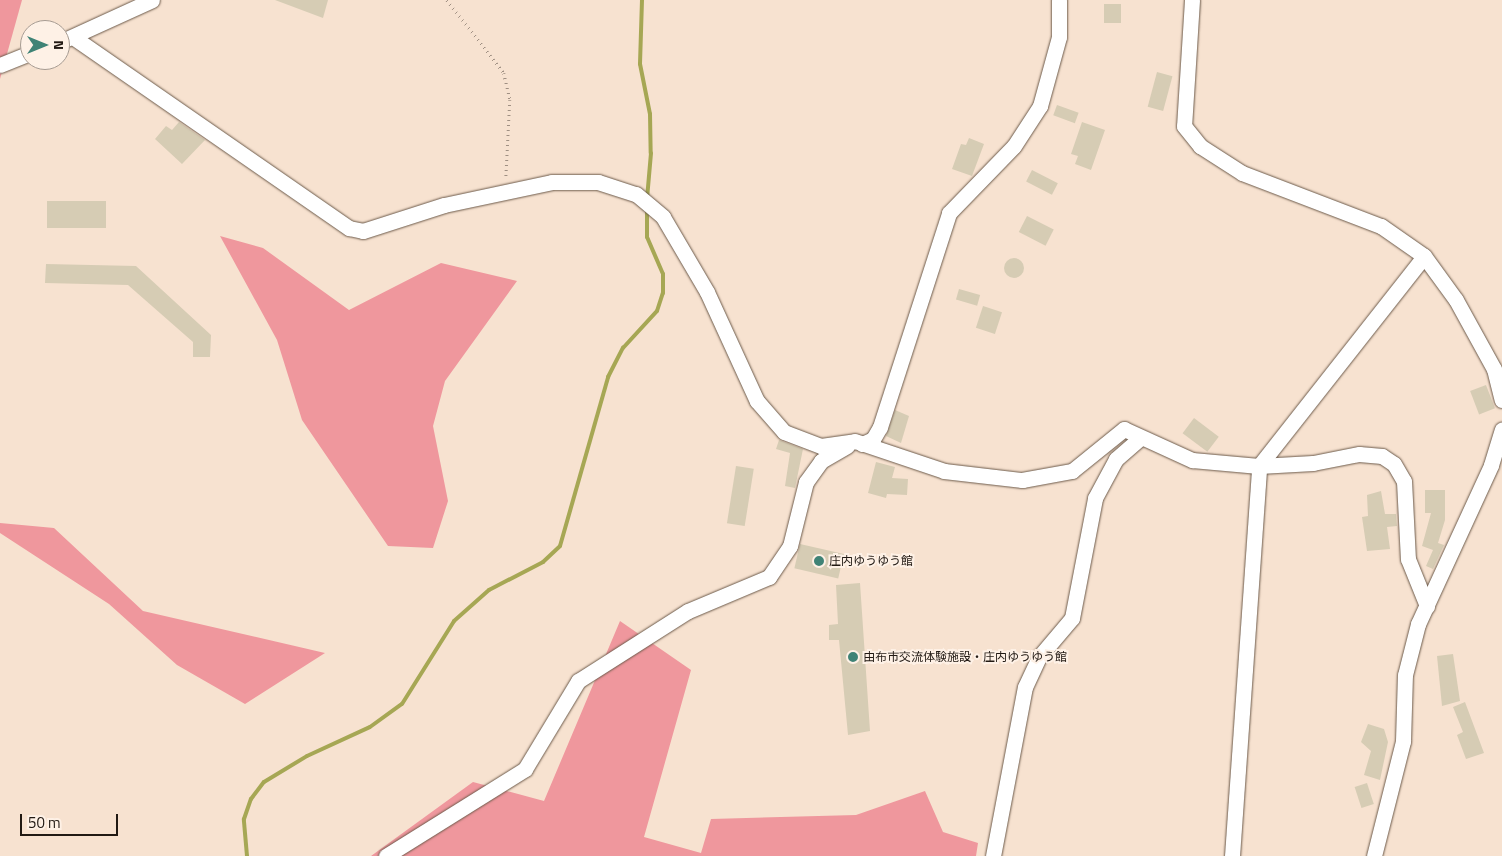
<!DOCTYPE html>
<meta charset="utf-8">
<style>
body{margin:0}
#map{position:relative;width:1502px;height:856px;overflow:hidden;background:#f7e2d0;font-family:"Titillium Web","Noto Sans JP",sans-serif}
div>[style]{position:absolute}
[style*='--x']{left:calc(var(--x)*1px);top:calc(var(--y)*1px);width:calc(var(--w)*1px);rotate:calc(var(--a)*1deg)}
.forest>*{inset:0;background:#ef979d}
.stream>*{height:4px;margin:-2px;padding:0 2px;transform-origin:2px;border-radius:2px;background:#a6a754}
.building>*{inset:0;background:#d6ccb4;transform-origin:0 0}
.round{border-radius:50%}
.path>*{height:2.5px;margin-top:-1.25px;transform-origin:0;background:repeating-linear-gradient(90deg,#9f8f82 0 1px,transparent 0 5px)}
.roads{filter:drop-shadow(0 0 1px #6c5a4a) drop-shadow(0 0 1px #6c5a4a)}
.street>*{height:15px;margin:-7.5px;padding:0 7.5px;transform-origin:7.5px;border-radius:7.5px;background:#fff}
.dots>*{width:14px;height:14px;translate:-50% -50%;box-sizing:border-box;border:2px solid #fef1e6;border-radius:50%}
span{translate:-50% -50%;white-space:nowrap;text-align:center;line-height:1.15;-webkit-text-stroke:4px #fef1e6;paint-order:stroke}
.poi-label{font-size:12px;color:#211913}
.left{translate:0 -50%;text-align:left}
.north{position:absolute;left:20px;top:20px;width:50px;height:50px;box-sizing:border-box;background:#fef1e6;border:1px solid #a69b92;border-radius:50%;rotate:90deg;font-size:14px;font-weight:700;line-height:20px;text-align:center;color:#211913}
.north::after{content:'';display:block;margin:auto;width:18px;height:22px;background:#3f8376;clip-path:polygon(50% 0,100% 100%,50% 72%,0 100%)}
.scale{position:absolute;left:20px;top:814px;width:98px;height:22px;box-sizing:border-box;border:2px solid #211913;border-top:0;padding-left:6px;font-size:15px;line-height:18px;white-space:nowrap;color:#211913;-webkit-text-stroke:4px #fef1e6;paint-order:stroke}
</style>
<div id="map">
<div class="forest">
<div style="clip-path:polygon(0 0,22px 0,0 79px)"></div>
<div style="clip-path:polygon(220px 236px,263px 248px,349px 310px,441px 263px,517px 281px,445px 381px,433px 426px,448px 501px,433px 548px,388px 546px,302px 420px,277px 340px)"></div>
<div style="clip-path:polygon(0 523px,54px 528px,143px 611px,325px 653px,245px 704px,177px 665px,109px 604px,0 533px)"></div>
<div style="clip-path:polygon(620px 621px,691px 670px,644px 837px,701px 853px,711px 819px,856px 815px,925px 791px,943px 832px,978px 843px,976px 856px,371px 856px,473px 782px,544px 801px)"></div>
</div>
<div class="stream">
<div style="--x:642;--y:0;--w:64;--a:91.8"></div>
<div style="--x:640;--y:64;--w:51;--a:78.7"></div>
<div style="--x:650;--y:114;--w:39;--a:89"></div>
<div style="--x:651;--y:153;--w:46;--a:95"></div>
<div style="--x:247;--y:856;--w:37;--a:-95"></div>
<div style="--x:244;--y:819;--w:21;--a:-71"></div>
<div style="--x:251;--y:799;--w:21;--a:-53"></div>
<div style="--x:264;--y:782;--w:50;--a:-31.2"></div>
<div style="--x:307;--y:756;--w:69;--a:-24.7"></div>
<div style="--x:370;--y:727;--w:39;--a:-36"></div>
<div style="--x:402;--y:704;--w:98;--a:-57.9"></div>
<div style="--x:454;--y:621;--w:47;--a:-41.5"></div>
<div style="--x:489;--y:590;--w:61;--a:-27.4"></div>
<div style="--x:543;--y:562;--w:23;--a:-43"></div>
<div style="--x:560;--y:546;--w:176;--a:-74.1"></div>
<div style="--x:608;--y:377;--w:33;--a:-63"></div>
<div style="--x:623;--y:348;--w:50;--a:-47.4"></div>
<div style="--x:657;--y:311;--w:19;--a:-72"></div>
<div style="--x:663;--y:293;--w:19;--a:-90"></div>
<div style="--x:663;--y:274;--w:40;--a:-113.4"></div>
<div style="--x:647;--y:237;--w:29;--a:-90"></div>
</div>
<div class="building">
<div style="clip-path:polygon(275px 0,328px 0,323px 18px)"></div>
<div style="left:1104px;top:4px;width:17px;height:19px"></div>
<div style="left:1157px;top:72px;width:16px;height:36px;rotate:15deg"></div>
<div style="left:1057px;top:105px;width:23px;height:11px;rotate:20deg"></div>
<div style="clip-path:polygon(179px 122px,205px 140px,182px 164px,155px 139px,166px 126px,172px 130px)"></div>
<div style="clip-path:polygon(1082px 122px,1105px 130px,1091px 170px,1075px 164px,1078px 156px,1071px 154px)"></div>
<div style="clip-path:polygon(969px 138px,984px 144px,972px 176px,952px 169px,961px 144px,966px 145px)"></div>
<div style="left:1032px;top:170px;width:29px;height:13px;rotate:27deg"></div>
<div style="left:47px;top:201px;width:59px;height:27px"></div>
<div style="left:1027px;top:216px;width:30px;height:18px;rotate:27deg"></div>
<div class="round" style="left:1004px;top:258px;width:20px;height:20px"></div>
<div style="clip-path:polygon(46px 264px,136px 266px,211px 335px,210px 357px,193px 357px,193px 342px,128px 285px,45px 283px)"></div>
<div style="left:959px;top:289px;width:22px;height:11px;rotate:16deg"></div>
<div style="left:983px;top:306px;width:20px;height:23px;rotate:18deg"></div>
<div style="left:1486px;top:385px;width:25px;height:17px;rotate:69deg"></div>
<div style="clip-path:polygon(895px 410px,909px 416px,901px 443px,886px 436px)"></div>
<div style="left:1194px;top:418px;width:31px;height:19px;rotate:37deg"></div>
<div style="clip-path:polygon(779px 440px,803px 449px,795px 488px,785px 486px,790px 453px,776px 449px)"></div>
<div style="clip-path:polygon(876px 462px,895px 467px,892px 478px,908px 479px,907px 495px,887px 494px,886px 498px,868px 493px)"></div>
<div style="left:736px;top:466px;width:18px;height:58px;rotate:9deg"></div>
<div style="clip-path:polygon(1425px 490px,1445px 490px,1445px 520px,1438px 543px,1444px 545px,1433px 569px,1426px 566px,1433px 550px,1422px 546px,1431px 513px,1425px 513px)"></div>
<div style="clip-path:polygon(1381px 491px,1385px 514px,1396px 514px,1397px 526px,1387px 527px,1390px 549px,1367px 551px,1362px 517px,1368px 516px,1367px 495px)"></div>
<div style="left:800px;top:544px;width:45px;height:25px;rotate:13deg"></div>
<div style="clip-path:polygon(860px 583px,870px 731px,848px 735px,839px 640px,829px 640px,829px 625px,838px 624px,836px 585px)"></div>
<div style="clip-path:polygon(1453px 654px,1460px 701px,1442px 706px,1437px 656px)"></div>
<div style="clip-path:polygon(1465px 702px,1484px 753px,1466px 759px,1457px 735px,1463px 732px,1453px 707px)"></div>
<div style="clip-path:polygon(1368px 724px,1384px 729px,1388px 742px,1380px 780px,1364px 775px,1371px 751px,1361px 742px)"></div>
<div style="left:1367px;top:783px;width:22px;height:13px;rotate:72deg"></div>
</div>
<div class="path">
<div style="--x:447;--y:0;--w:93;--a:52"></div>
<div style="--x:504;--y:73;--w:28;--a:77"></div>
<div style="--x:510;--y:100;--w:78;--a:92.9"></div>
</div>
<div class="roads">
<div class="street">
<div style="--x:1192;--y:0;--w:126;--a:93.6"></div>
<div style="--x:1184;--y:126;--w:26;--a:51"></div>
<div style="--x:1200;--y:146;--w:50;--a:32.7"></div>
<div style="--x:1242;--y:173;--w:149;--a:20.9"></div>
<div style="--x:1381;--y:226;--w:52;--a:34.9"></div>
<div style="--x:1424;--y:256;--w:54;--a:54"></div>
<div style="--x:1456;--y:300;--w:79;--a:61.2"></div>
<div style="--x:1494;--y:369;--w:32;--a:76"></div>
<div style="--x:73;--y:37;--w:336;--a:34.7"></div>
<div style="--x:349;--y:228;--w:14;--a:12"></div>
<div style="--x:363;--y:231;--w:85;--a:-17.8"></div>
<div style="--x:444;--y:205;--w:110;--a:-12"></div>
<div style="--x:552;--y:182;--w:46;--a:0"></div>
<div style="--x:598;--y:182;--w:40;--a:18"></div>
<div style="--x:636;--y:194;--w:35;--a:40"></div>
<div style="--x:663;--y:217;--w:87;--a:59.6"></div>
<div style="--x:707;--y:292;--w:120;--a:65.4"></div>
<div style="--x:757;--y:401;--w:41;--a:48.9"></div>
<div style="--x:784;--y:432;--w:40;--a:21"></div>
<div style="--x:821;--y:446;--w:34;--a:-8"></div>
<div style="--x:855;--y:441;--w:94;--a:18.6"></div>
<div style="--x:944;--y:471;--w:79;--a:6.6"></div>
<div style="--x:1022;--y:480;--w:51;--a:-10.2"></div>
<div style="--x:1072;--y:471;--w:67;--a:-38.9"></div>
<div style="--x:1124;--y:429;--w:75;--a:24.5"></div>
<div style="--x:1192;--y:460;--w:67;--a:5.1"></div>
<div style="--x:1259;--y:466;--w:54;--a:-3.2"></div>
<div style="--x:1313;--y:463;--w:47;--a:-11.1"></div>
<div style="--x:1359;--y:454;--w:23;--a:5"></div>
<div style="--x:1382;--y:456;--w:14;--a:34"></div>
<div style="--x:1394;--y:464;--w:20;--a:60"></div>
<div style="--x:1404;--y:481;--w:78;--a:87.1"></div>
<div style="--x:1408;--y:559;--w:51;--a:68"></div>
<div style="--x:60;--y:42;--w:101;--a:-24.5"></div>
<div style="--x:0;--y:65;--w:32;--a:-22"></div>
<div style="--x:862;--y:444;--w:12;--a:-24"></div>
<div style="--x:873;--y:439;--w:14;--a:-60"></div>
<div style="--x:880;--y:427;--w:225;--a:-72.1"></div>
<div style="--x:949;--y:213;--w:93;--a:-45.9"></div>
<div style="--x:1014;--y:146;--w:48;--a:-57"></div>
<div style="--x:1040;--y:106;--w:72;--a:-74.6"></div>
<div style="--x:1059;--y:37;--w:37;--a:-90"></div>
<div style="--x:386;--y:856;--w:164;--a:-32"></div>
<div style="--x:525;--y:769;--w:103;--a:-58.9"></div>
<div style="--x:578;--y:681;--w:130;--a:-32.5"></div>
<div style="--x:688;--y:611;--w:88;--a:-22.8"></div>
<div style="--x:769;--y:577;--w:37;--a:-56"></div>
<div style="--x:790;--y:546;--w:66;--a:-76"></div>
<div style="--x:806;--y:482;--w:26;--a:-54"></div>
<div style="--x:821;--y:461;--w:30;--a:-30"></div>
<div style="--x:993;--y:856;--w:172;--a:-79.3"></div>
<div style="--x:1025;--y:687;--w:33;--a:-65"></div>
<div style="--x:1039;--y:657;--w:51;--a:-49.8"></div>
<div style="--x:1072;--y:618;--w:122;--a:-79.1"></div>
<div style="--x:1095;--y:498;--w:44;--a:-61.7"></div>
<div style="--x:1116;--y:459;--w:32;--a:-41"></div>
<div style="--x:1232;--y:856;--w:391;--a:-86"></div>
<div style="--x:1259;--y:466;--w:267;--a:-51.8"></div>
<div style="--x:1374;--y:856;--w:119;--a:-75.8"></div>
<div style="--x:1403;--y:741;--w:66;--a:-88.3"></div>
<div style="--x:1405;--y:675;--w:53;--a:-75.7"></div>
<div style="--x:1418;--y:624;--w:175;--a:-65.3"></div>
<div style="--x:1491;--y:465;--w:37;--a:-73"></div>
</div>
</div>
<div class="dots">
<div style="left:819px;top:561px;background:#3f8376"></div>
<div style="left:853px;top:657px;background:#3f8376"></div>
</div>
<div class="poi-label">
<span class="left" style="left:829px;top:561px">庄内ゆうゆう館</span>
<span class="left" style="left:863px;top:657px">由布市交流体験施設・庄内ゆうゆう館</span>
</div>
<div class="north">N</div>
<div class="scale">50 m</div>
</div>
